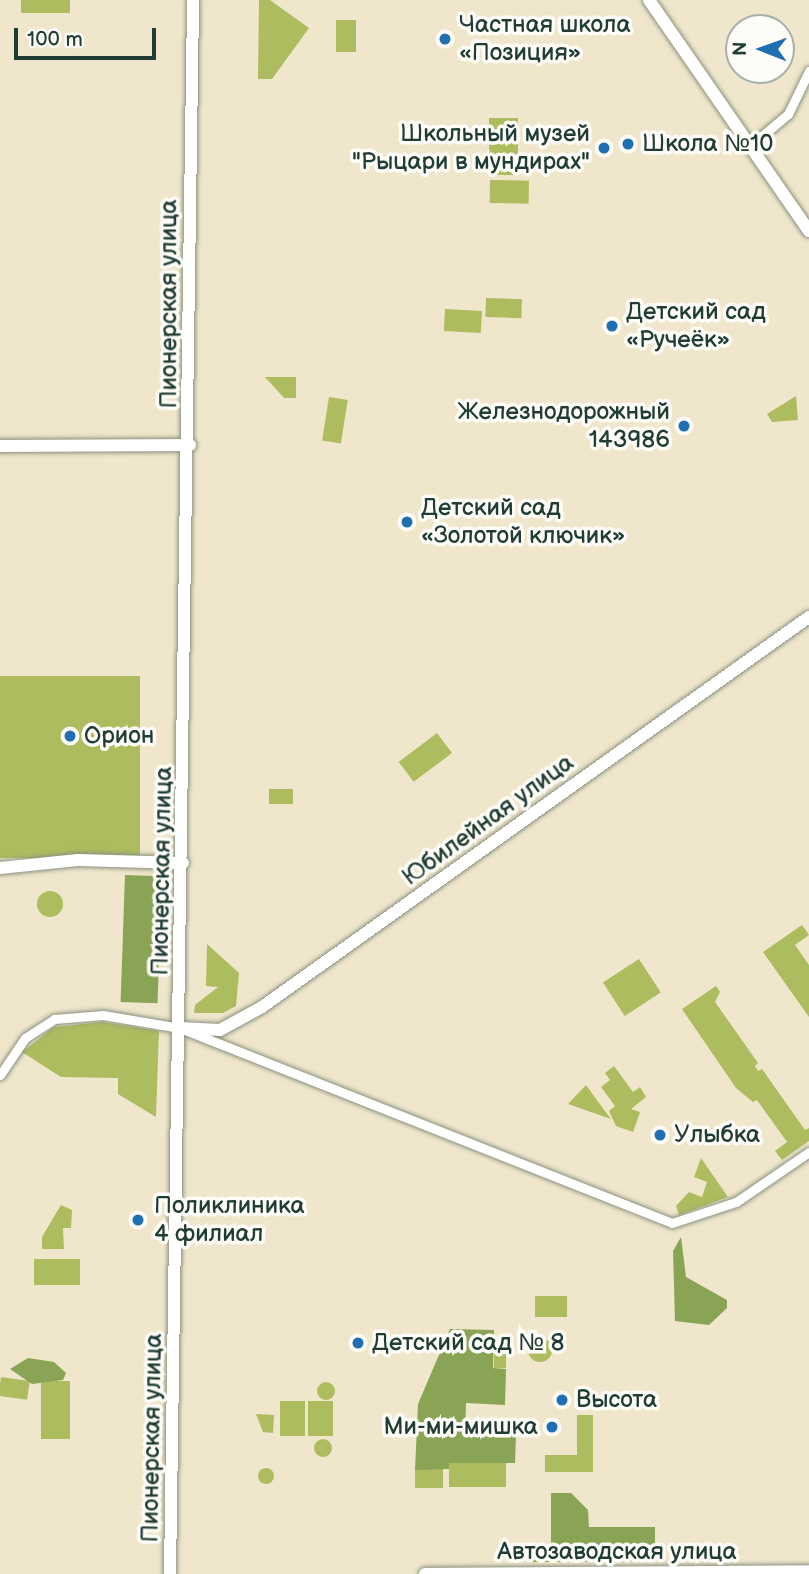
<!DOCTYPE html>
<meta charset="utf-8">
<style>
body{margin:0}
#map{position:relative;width:809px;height:1574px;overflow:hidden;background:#f0e6cb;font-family:"Balsamiq Sans",sans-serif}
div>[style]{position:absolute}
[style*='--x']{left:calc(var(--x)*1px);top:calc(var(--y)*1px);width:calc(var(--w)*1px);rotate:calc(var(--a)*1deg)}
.green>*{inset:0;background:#adbc5f;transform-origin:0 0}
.round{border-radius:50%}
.forest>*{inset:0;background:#8aa456;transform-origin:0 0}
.roads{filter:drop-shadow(0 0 2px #889280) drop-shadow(0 0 2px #889280)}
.street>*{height:9px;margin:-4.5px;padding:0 4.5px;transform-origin:4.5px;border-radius:4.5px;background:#fff}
.secondary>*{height:12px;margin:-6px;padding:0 6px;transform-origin:6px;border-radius:6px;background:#fff}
.dots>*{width:19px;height:19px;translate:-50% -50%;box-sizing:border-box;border:4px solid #fdfcf7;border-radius:50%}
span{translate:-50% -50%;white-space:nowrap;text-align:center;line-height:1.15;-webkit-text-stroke:7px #fdfcf7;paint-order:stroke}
.poi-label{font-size:24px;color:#1f3d34}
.left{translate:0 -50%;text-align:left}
.right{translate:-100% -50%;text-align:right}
.street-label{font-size:24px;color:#1f3d34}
.north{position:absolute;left:725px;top:14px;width:70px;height:70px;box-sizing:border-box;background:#fdfcf7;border:2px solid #a4b0a9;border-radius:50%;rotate:271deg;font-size:19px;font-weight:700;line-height:28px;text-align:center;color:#1f3d34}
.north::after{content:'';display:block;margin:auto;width:24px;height:32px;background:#1f6fb2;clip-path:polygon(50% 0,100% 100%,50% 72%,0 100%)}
.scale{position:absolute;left:14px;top:28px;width:142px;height:32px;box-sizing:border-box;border:4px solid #1f3d34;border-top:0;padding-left:9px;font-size:21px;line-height:24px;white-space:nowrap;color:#1f3d34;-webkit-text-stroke:5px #fdfcf7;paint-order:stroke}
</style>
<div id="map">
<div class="green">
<div style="left:21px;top:0;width:49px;height:13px"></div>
<div style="clip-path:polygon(259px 0,270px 0,309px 28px,272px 79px,258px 79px)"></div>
<div style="left:336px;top:20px;width:20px;height:32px"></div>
<div style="left:489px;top:118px;width:29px;height:57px"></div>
<div style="left:490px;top:180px;width:39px;height:23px;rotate:1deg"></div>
<div style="left:486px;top:298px;width:36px;height:19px;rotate:2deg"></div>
<div style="left:445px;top:309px;width:37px;height:22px;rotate:3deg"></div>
<div style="clip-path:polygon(265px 377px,296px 377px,296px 398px,284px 398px)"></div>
<div style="clip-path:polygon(796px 396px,798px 420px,772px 422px,767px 414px)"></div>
<div style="left:329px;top:397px;width:19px;height:44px;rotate:9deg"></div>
<div style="left:0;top:676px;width:140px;height:182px"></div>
<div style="left:437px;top:733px;width:25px;height:48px;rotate:53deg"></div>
<div style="left:269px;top:789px;width:24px;height:15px"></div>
<div class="round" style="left:37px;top:891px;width:26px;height:26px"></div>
<div style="clip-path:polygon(802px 925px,809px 935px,795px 945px,809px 965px,809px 1017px,763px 952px)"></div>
<div style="clip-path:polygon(207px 944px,239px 973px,236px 1006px,223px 1013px,194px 1013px,195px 1005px,218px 987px,206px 986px)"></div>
<div style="left:639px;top:959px;width:40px;height:43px;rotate:57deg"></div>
<div style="clip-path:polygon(716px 986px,720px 992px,715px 1002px,758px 1063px,755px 1066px,758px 1071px,762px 1069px,805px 1130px,809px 1128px,809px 1141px,782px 1160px,775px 1151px,787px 1142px,757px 1100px,753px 1102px,736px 1088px,682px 1009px)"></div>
<div style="clip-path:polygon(102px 1022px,159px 1031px,156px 1117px,118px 1094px,118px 1078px,61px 1077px,22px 1052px,54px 1027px)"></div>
<div style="clip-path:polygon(614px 1066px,633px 1092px,640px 1087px,646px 1097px,631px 1109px,640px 1112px,633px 1132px,616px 1126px,609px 1111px,615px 1106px,601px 1087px,610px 1080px,605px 1073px)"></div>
<div style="clip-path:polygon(586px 1085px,596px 1099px,611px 1119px,568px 1104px)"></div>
<div style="clip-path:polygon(701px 1158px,728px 1197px,679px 1215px,676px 1206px,689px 1192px,702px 1197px,707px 1182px,694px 1177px)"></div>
<div style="clip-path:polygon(61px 1205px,72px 1210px,71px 1228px,63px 1228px,64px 1249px,42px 1249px,42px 1237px)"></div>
<div style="left:34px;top:1259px;width:46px;height:26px"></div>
<div style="left:535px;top:1296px;width:32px;height:21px"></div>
<div class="round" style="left:528px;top:1338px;width:24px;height:24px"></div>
<div style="left:494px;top:1354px;width:12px;height:14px"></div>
<div style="left:1px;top:1377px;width:29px;height:19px;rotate:8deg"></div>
<div style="left:41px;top:1381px;width:29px;height:58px"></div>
<div class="round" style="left:317px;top:1382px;width:18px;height:18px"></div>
<div style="left:280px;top:1401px;width:25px;height:35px"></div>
<div style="left:308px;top:1401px;width:25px;height:35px"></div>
<div style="clip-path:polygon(256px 1414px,274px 1415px,273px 1433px,263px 1432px)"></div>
<div style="clip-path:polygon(577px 1415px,593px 1415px,593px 1472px,545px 1472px,545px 1455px,577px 1455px)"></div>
<div class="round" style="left:314px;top:1439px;width:18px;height:18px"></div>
<div style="left:449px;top:1463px;width:57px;height:24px"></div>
<div class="round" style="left:258px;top:1468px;width:16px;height:16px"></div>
<div style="left:443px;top:1469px;width:19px;height:28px;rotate:90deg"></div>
</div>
<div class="forest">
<div style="left:125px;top:875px;width:37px;height:127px;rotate:2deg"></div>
<div style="clip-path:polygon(681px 1237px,686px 1277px,727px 1300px,727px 1308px,709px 1325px,675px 1321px,673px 1251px)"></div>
<div style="clip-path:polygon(450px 1329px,494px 1330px,493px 1368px,506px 1369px,505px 1405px,466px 1403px,465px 1433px,516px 1436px,515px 1463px,449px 1463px,449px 1469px,415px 1470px,418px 1404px)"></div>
<div style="clip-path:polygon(28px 1358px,54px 1362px,66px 1373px,63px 1380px,32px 1384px,10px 1369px)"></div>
<div style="clip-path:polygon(551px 1493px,571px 1493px,588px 1510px,589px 1527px,655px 1527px,655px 1561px,531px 1562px,531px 1553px,551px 1553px)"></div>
</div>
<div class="roads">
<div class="street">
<div style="--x:750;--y:146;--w:50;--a:-40.1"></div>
<div style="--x:788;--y:114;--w:48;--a:-64"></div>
<div style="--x:0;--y:1075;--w:45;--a:-56"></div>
<div style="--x:25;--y:1038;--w:35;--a:-33"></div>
<div style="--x:54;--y:1019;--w:49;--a:-4.7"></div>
<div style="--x:103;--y:1015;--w:78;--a:9.6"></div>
<div style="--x:180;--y:1028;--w:529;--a:21.62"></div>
<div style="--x:672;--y:1223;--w:67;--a:-18.2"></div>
<div style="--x:736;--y:1202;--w:88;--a:-34.4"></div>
</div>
<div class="secondary">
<div style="--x:649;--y:0;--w:281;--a:55.3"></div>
<div style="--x:0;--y:446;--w:190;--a:-0.3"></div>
<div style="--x:0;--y:868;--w:78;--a:-5.9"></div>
<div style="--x:78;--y:860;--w:105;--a:1.6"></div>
<div style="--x:180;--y:1028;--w:40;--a:2.9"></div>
<div style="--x:220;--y:1030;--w:48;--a:-28.7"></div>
<div style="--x:262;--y:1007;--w:672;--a:-35.49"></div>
<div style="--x:170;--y:1574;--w:1574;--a:-89.16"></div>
<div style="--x:425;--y:1574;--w:384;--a:-0.4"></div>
</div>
</div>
<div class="dots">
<div style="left:445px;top:39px;background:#1f6fb2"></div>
<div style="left:628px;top:144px;background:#1f6fb2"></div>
<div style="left:604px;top:148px;background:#1f6fb2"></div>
<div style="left:612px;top:326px;background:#1f6fb2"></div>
<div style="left:684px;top:426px;background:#1f6fb2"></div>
<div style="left:407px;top:522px;background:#1f6fb2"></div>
<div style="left:70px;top:736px;background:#1f6fb2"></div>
<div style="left:660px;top:1135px;background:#1f6fb2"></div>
<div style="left:138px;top:1220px;background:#1f6fb2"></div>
<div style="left:358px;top:1343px;background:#1f6fb2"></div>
<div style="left:562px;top:1400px;background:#1f6fb2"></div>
<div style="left:552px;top:1427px;background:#1f6fb2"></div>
</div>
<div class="poi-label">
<span class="left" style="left:459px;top:39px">Частная школа<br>«Позиция»</span>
<span class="right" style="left:590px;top:148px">Школьный музей<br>"Рыцари в мундирах"</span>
<span class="left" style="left:642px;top:144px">Школа №10</span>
<span class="left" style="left:626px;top:326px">Детский сад<br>«Ручеёк»</span>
<span class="right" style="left:670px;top:426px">Железнодорожный<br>143986</span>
<span class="left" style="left:421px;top:522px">Детский сад<br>«Золотой ключик»</span>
<span class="left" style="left:84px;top:736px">Орион</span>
<span class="left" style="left:674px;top:1135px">Улыбка</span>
<span class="left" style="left:154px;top:1220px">Поликлиника<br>4 филиал</span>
<span class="left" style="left:372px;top:1343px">Детский сад № 8</span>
<span class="left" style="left:576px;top:1400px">Высота</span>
<span class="right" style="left:538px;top:1427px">Ми-ми-мишка</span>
</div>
<div class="street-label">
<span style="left:169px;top:304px;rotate:-90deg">Пионерская улица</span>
<span style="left:488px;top:820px;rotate:-36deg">Юбилейная улица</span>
<span style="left:162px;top:871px;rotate:-89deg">Пионерская улица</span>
<span style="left:152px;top:1438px;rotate:-89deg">Пионерская улица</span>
<span style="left:617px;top:1552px">Автозаводская улица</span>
</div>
<div class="north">N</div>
<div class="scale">100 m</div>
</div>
